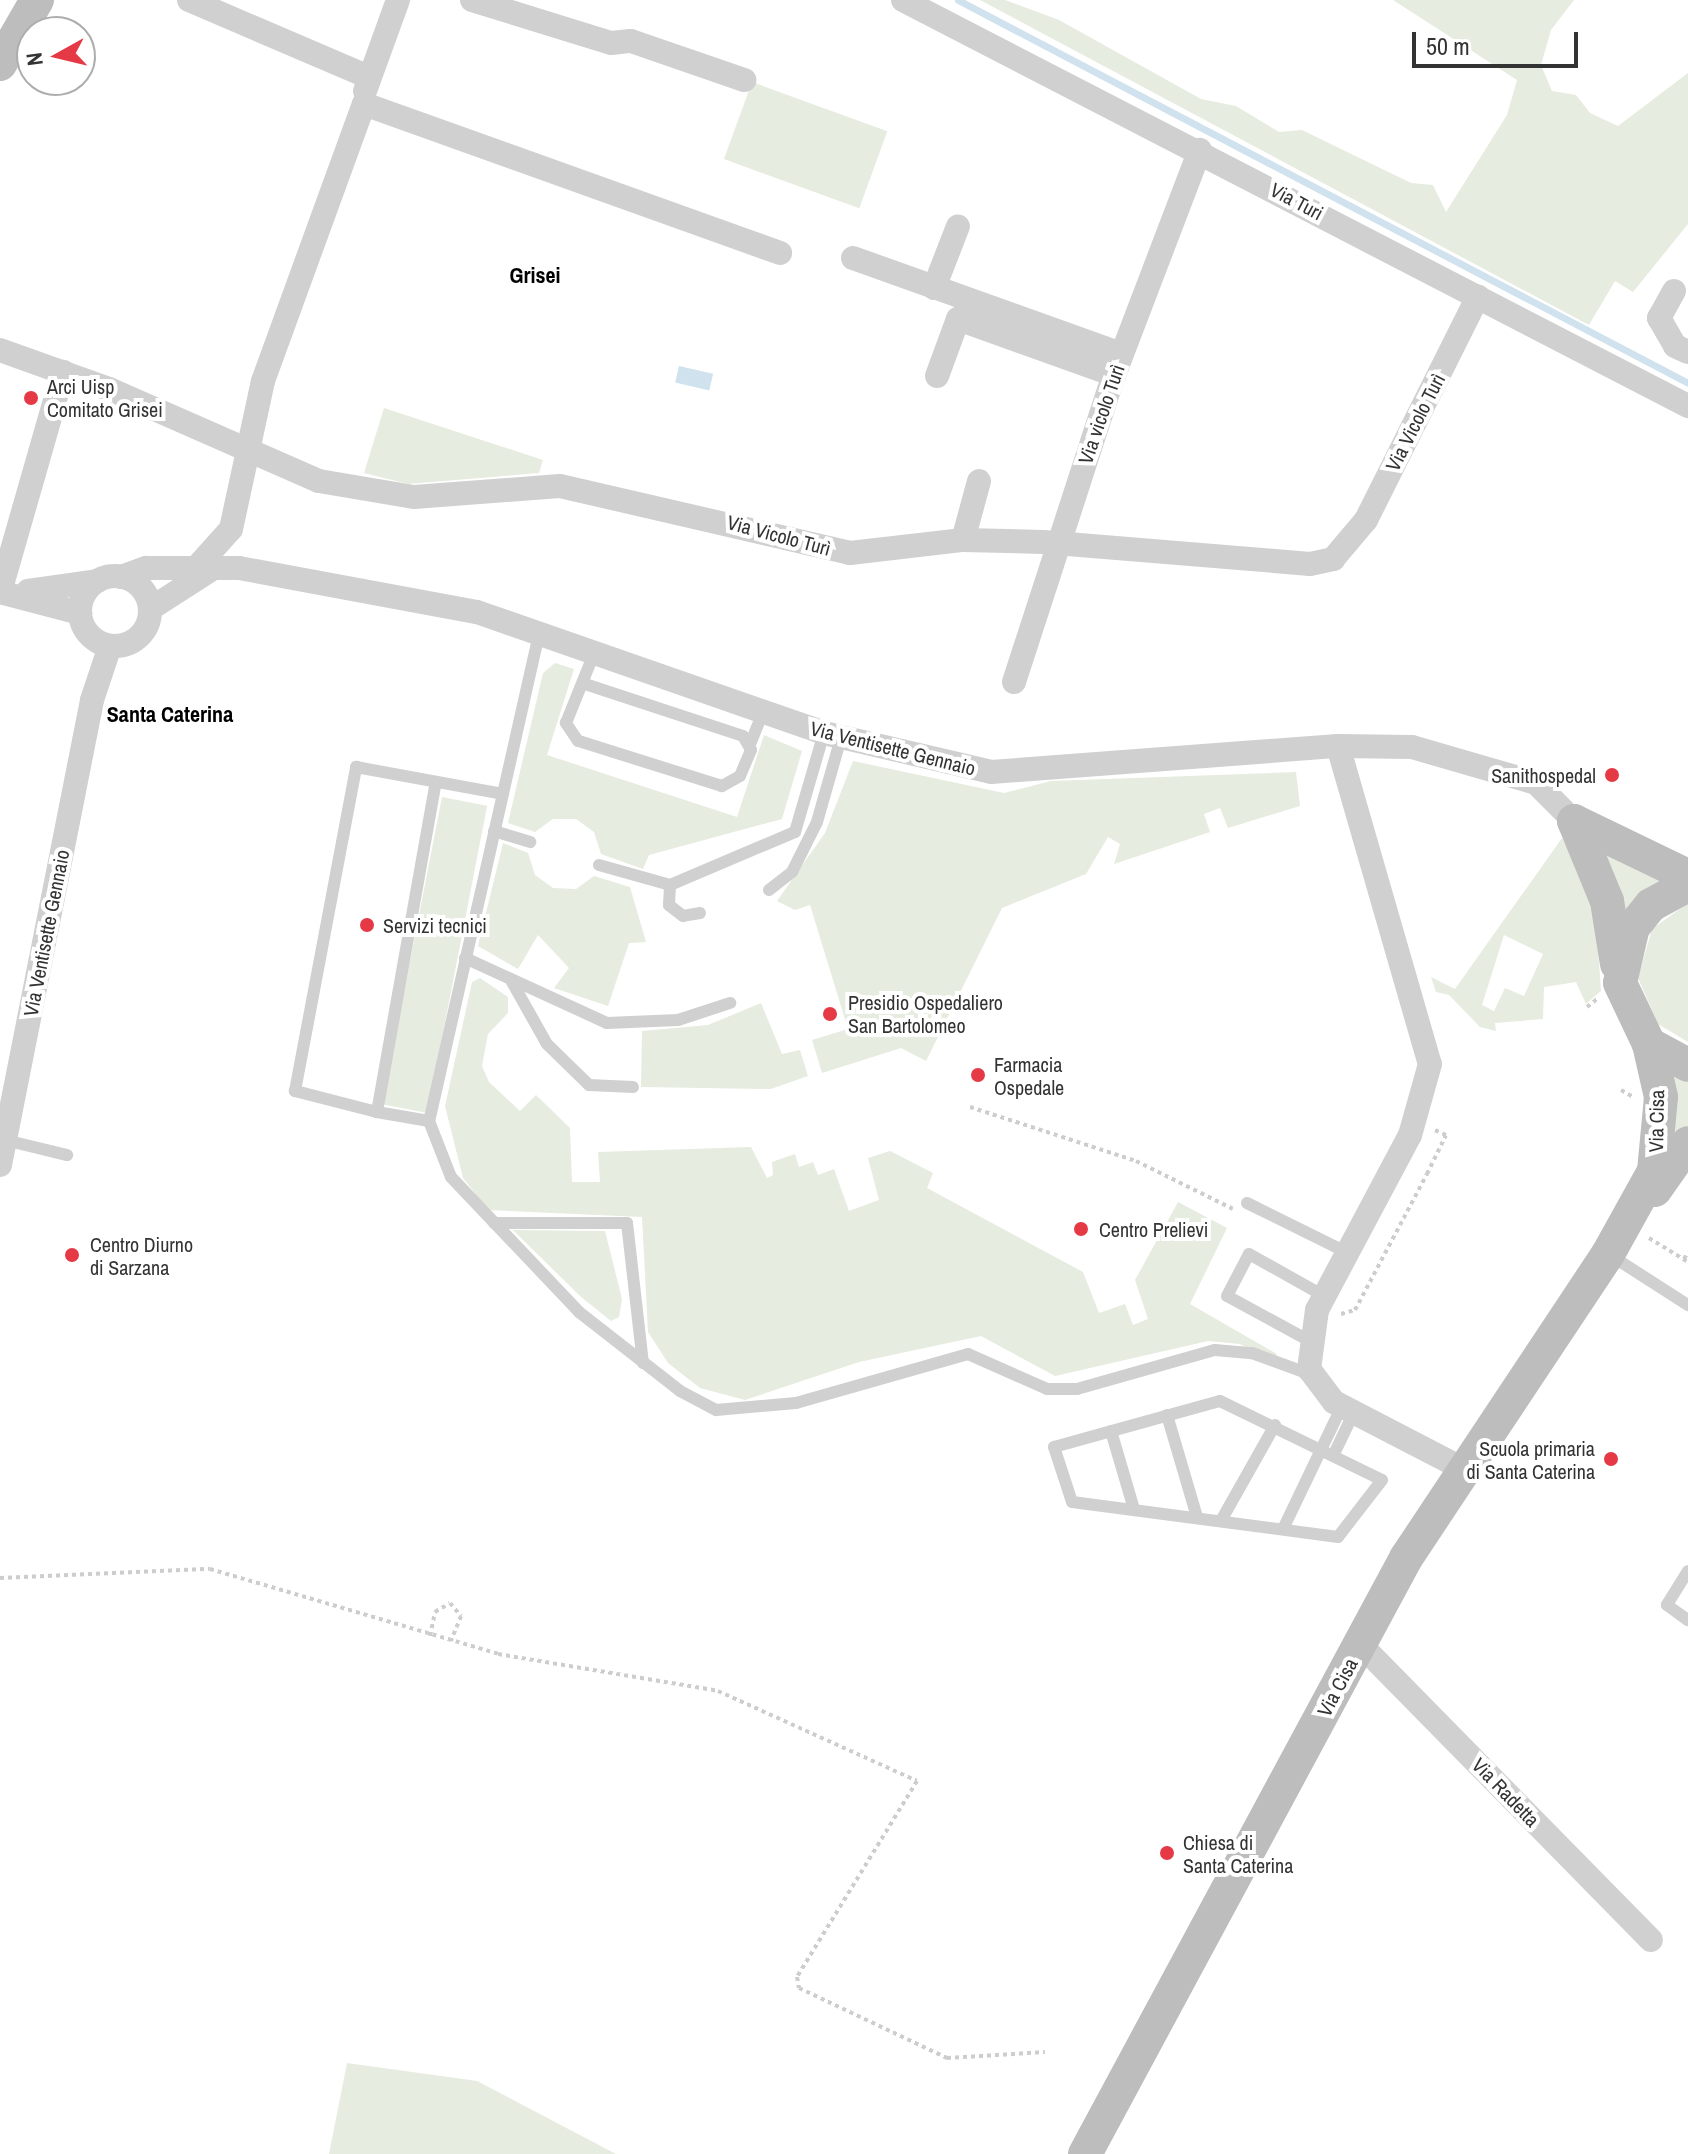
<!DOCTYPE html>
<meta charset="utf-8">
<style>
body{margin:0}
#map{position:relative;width:1688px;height:2154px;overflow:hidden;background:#fff;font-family:"Archivo Narrow",sans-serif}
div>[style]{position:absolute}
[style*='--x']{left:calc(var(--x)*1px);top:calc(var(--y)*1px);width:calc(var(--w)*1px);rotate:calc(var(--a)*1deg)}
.green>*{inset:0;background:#e6ecdf;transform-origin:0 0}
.water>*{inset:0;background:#cfe2ee;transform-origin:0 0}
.stream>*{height:7px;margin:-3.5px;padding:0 3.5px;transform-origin:3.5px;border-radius:3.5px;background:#cfe2ee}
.path>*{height:4px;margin-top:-2px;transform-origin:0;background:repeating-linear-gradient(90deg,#cdcdcd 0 4px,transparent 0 8px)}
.lane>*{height:12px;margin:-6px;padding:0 6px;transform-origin:6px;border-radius:6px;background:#d0d0d0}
.street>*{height:24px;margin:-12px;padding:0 12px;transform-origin:12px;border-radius:12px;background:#d0d0d0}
.street>.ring{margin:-12px;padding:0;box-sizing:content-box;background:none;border:24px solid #d0d0d0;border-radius:50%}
.secondary>*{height:34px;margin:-17px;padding:0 17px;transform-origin:17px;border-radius:17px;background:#bdbdbd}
.dots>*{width:22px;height:22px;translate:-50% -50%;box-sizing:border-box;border:4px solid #fff;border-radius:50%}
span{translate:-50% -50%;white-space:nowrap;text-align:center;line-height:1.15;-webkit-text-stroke:8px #fff;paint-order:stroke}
.street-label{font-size:20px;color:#333}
.poi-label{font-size:20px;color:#333}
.left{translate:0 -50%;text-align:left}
.right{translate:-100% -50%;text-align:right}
.neighbourhood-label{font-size:22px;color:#000;font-weight:700}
.north{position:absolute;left:16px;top:16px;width:80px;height:80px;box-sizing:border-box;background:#fff;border:2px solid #adadad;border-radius:50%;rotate:262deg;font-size:22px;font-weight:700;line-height:32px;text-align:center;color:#333}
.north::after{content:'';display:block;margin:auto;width:28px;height:36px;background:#e63946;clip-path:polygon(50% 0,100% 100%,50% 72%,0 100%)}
.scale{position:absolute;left:1412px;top:32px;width:166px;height:36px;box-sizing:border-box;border:4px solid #333;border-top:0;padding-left:10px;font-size:24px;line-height:28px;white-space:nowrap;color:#333;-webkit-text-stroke:6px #fff;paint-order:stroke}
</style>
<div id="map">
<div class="green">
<div style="clip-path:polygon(980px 0,1005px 0,1059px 20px,1201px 99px,1236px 106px,1279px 132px,1302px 130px,1411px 183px,1433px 185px,1446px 212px,1507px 115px,1517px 80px,1393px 0,1574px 0,1551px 30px,1541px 65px,1552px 91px,1576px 95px,1590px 113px,1618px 126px,1688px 73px,1688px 224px,1633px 292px,1615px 281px,1589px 325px)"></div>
<div style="left:752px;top:82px;width:144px;height:82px;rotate:20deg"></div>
<div style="clip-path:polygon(384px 408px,543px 460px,539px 473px,408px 484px,364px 473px)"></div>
<div style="clip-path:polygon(555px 663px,574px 669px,547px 755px,737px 817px,764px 735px,802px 751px,782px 819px,649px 855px,643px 869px,601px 854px,594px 832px,576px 819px,553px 819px,535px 832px,508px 823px,543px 673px)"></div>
<div style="clip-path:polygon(853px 761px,1004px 793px,1051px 781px,1296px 772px,1300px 806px,1228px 828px,1220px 808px,1204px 814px,1210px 832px,1114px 864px,1120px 844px,1108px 837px,1086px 874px,1002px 908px,926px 1061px,901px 1048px,822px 1073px,812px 1040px,848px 1029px,810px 905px,795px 910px,777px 901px,825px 833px)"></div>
<div style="left:442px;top:797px;width:46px;height:313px;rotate:11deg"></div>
<div style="clip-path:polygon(1589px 836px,1664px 881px,1619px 923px)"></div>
<div style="clip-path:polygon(evenodd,1562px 838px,1584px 870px,1595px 906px,1601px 991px,1586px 1004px,1576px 982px,1544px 987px,1543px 1019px,1495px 1023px,1496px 1031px,1480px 1027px,1449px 995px,1436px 992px,1431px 977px,1455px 989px,1562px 838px,1504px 935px,1543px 954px,1524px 996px,1505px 988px,1494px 1011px,1482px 1005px,1504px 935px)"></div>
<div style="clip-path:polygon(503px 843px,528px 853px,535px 875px,553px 888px,576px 889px,594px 876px,630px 887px,646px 942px,629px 943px,608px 1006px,554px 988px,569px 968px,538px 935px,518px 969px,478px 946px)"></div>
<div style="clip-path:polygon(1688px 903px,1688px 1042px,1658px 1024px,1638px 978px,1652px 929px)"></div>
<div style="clip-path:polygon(480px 978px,508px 997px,508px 1013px,488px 1034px,482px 1066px,489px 1082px,520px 1111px,536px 1095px,570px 1128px,572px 1182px,600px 1182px,598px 1152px,751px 1147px,767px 1178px,773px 1175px,772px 1162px,795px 1154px,799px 1167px,813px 1162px,818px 1175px,834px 1169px,849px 1211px,879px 1200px,868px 1158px,890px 1151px,933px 1173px,927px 1188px,1083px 1272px,1099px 1313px,1125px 1304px,1133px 1325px,1148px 1319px,1135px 1280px,1178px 1202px,1227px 1228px,1190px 1304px,1277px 1354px,1272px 1363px,1240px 1344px,1208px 1341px,1055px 1376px,981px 1336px,859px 1362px,745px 1400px,700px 1388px,668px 1363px,648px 1332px,642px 1217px,488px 1210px,463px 1178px,445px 1106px,472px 982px)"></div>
<div style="clip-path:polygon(761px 1003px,782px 1054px,800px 1050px,808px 1076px,771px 1089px,641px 1087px,642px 1031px,708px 1025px)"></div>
<div style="clip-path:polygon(1670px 1072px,1688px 1077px,1688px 1132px,1663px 1169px)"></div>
<div style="clip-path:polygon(513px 1230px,605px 1231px,622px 1299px,619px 1317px,611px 1321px,580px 1296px)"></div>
<div style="clip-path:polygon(347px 2063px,477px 2081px,616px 2154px,329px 2154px)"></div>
</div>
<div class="water">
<div style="left:679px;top:366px;width:35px;height:17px;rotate:13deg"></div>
</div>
<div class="stream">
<div style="--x:958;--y:0;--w:824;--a:27.68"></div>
</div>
<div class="path">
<div style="--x:1587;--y:1007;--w:14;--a:-39"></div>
<div style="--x:1621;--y:1090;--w:14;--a:30"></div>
<div style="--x:970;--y:1107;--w:175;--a:18"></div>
<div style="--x:1136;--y:1161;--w:108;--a:26.3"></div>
<div style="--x:1649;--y:1238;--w:46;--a:31.6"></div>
<div style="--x:1684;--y:1259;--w:8;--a:-60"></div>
<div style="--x:1341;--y:1314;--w:15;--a:-16"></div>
<div style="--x:1355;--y:1310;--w:154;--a:-62.1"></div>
<div style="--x:1427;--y:1174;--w:43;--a:-64"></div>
<div style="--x:1446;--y:1135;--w:12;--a:-156"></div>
<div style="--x:0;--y:1578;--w:210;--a:-2.5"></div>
<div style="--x:210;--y:1569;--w:300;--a:16.4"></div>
<div style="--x:498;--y:1654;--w:223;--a:9.5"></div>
<div style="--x:718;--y:1691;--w:218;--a:24.3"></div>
<div style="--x:917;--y:1781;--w:230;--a:121.5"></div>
<div style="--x:797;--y:1977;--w:11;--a:80"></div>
<div style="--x:799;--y:1988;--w:164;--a:25.3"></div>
<div style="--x:947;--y:2058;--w:98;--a:-3.5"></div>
<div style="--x:430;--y:1636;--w:25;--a:-78"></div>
<div style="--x:435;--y:1612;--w:17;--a:-31"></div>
<div style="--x:450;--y:1603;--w:17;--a:50"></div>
<div style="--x:461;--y:1616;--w:27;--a:112"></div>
</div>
<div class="lane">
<div style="--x:539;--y:634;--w:499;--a:102.7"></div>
<div style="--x:429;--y:1121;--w:60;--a:68.6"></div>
<div style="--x:451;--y:1177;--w:186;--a:46.5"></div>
<div style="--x:579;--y:1312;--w:128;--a:38"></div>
<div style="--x:680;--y:1391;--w:41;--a:27.8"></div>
<div style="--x:716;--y:1410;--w:80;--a:-5"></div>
<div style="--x:796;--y:1403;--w:179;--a:-15.9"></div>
<div style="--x:968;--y:1354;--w:86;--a:23.9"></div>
<div style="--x:1047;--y:1389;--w:30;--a:0"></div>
<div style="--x:1077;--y:1389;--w:143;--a:-15.8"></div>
<div style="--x:1215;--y:1350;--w:37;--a:5"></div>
<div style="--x:1252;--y:1353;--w:64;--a:20.1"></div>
<div style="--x:585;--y:684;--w:166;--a:18.2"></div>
<div style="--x:743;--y:736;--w:16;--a:60"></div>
<div style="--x:751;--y:750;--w:28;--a:113"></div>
<div style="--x:740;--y:776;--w:21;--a:151"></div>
<div style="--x:722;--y:786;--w:151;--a:-162.6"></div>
<div style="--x:578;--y:741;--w:22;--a:-124"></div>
<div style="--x:566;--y:723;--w:72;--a:-68.1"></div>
<div style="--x:751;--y:742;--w:31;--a:-68"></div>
<div style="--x:494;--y:831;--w:38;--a:17"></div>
<div style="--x:599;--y:865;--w:74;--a:15.7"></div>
<div style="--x:769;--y:890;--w:29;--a:-38"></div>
<div style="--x:792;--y:872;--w:56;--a:-63.4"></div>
<div style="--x:817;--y:822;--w:87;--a:-74.1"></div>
<div style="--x:700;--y:913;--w:17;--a:170"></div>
<div style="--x:683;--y:916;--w:18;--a:-142"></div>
<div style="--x:669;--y:905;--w:20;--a:-87"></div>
<div style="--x:670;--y:885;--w:136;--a:-23"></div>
<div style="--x:795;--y:832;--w:103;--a:-73.7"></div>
<div style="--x:465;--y:958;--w:156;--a:24.6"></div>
<div style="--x:607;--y:1023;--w:71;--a:-2.4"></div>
<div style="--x:678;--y:1020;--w:55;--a:-18.1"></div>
<div style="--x:512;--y:982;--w:71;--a:60.6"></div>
<div style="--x:547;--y:1044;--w:59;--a:44.3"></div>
<div style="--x:589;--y:1085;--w:44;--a:2.6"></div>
<div style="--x:377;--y:1112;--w:85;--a:-165.6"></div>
<div style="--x:295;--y:1091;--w:330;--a:-79.3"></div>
<div style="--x:356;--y:767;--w:149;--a:10.4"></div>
<div style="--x:429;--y:1121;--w:53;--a:-170.2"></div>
<div style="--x:377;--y:1112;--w:335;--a:-79.9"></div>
<div style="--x:5;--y:1140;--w:64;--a:13.6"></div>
<div style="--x:1247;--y:1203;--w:113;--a:26.3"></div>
<div style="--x:494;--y:1223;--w:133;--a:0"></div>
<div style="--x:627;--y:1223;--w:141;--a:83.5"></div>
<div style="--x:1610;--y:1255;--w:93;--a:32.7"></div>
<div style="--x:1308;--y:1340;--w:92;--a:-151.5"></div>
<div style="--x:1227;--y:1296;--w:47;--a:-62.4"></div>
<div style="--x:1249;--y:1254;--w:88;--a:29.2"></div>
<div style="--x:1220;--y:1401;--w:180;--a:26"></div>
<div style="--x:1382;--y:1480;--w:72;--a:127.7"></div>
<div style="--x:1338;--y:1537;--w:268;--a:-172.5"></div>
<div style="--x:1072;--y:1502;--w:58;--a:-108.1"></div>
<div style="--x:1054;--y:1447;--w:172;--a:-15.5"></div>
<div style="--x:1167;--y:1415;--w:106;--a:73.6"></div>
<div style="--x:1111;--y:1431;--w:81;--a:73.6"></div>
<div style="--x:1334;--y:1454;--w:47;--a:-64.5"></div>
<div style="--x:1222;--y:1519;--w:108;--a:-60.6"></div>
<div style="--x:1284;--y:1527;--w:134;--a:-64.4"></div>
<div style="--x:1688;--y:1571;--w:40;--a:122"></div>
<div style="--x:1667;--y:1605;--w:26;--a:36"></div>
</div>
<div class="street">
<div style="--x:189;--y:0;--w:193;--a:23.2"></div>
<div style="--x:472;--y:0;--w:145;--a:17.2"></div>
<div style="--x:611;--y:43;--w:20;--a:-6"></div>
<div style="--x:631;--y:41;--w:120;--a:19"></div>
<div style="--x:903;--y:0;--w:884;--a:27.35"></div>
<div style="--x:365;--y:91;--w:97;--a:-70.1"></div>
<div style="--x:853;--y:258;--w:285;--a:19.7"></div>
<div style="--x:934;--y:288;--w:66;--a:-68.8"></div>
<div style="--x:1674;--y:291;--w:31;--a:119"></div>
<div style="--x:1659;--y:318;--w:32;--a:60"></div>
<div style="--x:1675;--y:346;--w:14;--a:25"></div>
<div style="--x:0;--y:350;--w:116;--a:19.7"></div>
<div style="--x:109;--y:389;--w:229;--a:23.7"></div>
<div style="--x:319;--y:481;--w:96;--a:9.6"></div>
<div style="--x:414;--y:497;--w:146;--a:-4.3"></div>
<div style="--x:560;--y:486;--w:298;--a:13"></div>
<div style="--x:850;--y:553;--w:114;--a:-6.6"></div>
<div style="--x:963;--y:540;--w:80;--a:1.4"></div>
<div style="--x:1043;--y:542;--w:268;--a:4.7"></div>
<div style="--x:1310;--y:564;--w:24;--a:-12"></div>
<div style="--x:1333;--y:559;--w:51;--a:-49.8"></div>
<div style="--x:1366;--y:520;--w:250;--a:-63.4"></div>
<div style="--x:937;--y:376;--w:61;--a:-69.8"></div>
<div style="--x:958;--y:319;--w:166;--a:19.7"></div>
<div style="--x:963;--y:540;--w:61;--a:-74.8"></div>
<div style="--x:196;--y:568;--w:52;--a:-48.1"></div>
<div style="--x:231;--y:529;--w:151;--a:-77.8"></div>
<div style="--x:263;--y:381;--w:295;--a:-70"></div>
<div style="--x:364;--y:104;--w:442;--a:19.7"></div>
<div class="ring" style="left:80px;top:576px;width:46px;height:46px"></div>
<div style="--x:121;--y:577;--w:27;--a:-20"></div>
<div style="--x:146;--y:568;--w:93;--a:0"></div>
<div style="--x:239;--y:568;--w:242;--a:10.5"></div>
<div style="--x:477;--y:612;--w:367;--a:19.2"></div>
<div style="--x:824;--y:733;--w:171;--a:13.1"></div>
<div style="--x:991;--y:772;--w:348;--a:-4.3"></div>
<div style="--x:1338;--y:746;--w:74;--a:0.8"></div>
<div style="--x:1412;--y:747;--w:129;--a:16.2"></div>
<div style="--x:1536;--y:783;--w:54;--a:45"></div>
<div style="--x:28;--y:591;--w:70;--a:-8.2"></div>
<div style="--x:0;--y:592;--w:229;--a:-74"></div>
<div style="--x:0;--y:592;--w:83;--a:14.7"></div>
<div style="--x:150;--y:609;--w:74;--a:-32.8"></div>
<div style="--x:1014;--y:682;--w:323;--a:-72"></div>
<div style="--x:1114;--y:375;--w:241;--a:-69.1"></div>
<div style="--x:1338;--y:746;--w:331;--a:73.9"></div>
<div style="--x:1430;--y:1064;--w:74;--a:105.7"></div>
<div style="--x:1410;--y:1135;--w:198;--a:118"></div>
<div style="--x:1317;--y:1310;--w:60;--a:97.7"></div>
<div style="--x:1309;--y:1369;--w:41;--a:52.9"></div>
<div style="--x:1334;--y:1402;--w:148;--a:27.4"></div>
<div style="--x:0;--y:1165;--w:474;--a:-78.8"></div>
<div style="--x:92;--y:700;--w:57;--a:-71.6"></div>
<div style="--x:1360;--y:1644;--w:415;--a:45.5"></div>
</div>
<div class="secondary">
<div style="--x:0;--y:64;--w:74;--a:-60"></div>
<div style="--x:1574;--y:821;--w:87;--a:67.6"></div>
<div style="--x:1607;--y:901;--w:64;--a:81"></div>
<div style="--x:1574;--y:821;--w:127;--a:25.8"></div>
<div style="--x:1688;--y:885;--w:42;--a:151.6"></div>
<div style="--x:1651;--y:905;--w:28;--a:129"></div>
<div style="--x:1633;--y:927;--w:57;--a:103.1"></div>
<div style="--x:1620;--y:983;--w:68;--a:64.6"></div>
<div style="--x:1649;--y:1044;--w:44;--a:28.3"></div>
<div style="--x:1655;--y:1190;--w:57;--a:-54.9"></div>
<div style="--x:1085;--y:2154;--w:677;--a:-61.69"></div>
<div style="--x:1406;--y:1558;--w:365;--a:-56.4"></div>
<div style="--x:1608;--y:1254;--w:95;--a:-61"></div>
<div style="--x:1654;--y:1171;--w:74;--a:-84.6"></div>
<div style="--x:1661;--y:1097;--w:54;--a:-102.8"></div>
</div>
<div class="dots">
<div style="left:31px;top:398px;background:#e63946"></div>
<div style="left:1612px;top:775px;background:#e63946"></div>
<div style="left:367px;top:925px;background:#e63946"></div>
<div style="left:830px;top:1014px;background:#e63946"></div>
<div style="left:978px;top:1075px;background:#e63946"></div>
<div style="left:1081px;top:1229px;background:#e63946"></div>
<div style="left:72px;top:1255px;background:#e63946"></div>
<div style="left:1611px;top:1459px;background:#e63946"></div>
<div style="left:1167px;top:1853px;background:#e63946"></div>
</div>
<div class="street-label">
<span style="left:1297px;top:201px;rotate:28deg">Via Turi</span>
<span style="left:1101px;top:414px;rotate:-71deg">Via vicolo Turì</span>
<span style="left:1415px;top:422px;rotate:-63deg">Via Vicolo Turì</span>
<span style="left:779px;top:535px;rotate:15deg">Via Vicolo Turì</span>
<span style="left:893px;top:748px;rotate:14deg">Via Ventisette Gennaio</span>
<span style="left:46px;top:933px;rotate:-79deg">Via Ventisette Gennaio</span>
<span style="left:1656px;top:1121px;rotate:-89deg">Via Cisa</span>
<span style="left:1337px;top:1687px;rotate:-62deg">Via Cisa</span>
<span style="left:1506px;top:1792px;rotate:46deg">Via Radetta</span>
</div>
<div class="poi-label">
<span class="left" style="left:47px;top:398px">Arci Uisp<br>Comitato Grisei</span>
<span class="right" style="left:1596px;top:775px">Sanithospedal</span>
<span class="left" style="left:383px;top:925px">Servizi tecnici</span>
<span class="left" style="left:848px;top:1014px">Presidio Ospedaliero<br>San Bartolomeo</span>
<span class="left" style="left:994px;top:1076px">Farmacia<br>Ospedale</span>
<span class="left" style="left:1099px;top:1229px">Centro Prelievi</span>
<span class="left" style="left:90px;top:1256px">Centro Diurno<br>di Sarzana</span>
<span class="right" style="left:1595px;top:1460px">Scuola primaria<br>di Santa Caterina</span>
<span class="left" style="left:1183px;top:1854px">Chiesa di<br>Santa Caterina</span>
</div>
<div class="neighbourhood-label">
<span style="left:535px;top:276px">Grisei</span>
<span style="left:170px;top:715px">Santa Caterina</span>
</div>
<div class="north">N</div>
<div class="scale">50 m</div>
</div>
